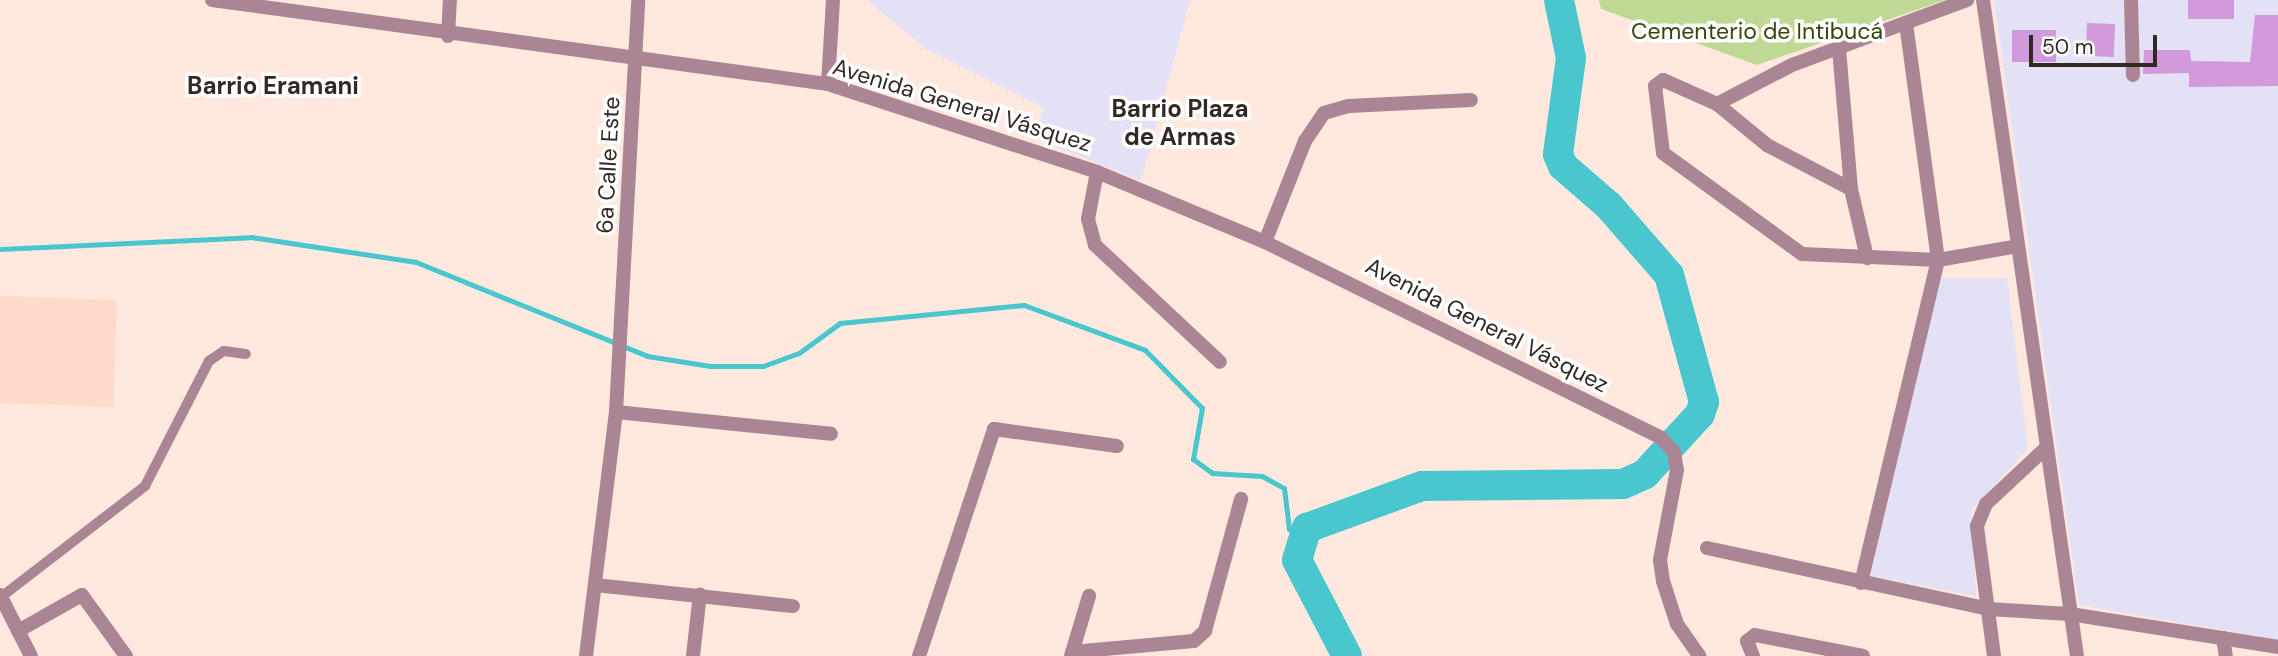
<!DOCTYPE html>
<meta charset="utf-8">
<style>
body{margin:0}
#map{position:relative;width:2278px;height:656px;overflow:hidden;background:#ffe8dd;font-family:"DM Sans",sans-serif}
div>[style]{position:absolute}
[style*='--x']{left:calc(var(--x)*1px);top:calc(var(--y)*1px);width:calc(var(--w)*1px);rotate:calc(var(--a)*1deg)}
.built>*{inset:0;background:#fedac8;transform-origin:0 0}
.education>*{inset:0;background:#e4e0f6}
.green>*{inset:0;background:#bfd994}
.stream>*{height:5px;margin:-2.5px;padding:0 2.5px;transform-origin:2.5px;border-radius:2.5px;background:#4ac7ce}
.river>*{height:30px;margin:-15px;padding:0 15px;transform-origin:15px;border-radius:15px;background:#4ac7ce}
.building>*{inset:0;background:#d19adb;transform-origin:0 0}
.service>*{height:10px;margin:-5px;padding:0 5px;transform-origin:5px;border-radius:5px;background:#aa8594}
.minor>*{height:14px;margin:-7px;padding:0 7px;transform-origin:7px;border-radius:7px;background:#aa8594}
span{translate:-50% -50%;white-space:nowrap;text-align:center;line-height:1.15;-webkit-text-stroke:7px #fff;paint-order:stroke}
.park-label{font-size:23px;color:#35460c}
.street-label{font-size:23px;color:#332923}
.neighbourhood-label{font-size:24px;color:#332923;font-weight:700}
.scale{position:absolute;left:2029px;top:35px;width:128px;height:32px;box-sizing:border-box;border:4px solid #332923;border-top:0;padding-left:9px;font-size:21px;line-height:24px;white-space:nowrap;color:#332923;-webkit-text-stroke:5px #fff;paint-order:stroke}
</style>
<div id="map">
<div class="built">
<div style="left:0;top:296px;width:117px;height:107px;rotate:2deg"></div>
</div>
<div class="education">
<div style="clip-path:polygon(867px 0,1190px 0,1141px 181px,1035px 138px,1044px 108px,926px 49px)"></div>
<div style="clip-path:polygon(1994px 0,2278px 0,2278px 640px,2079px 605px)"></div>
<div style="clip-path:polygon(1937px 278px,2007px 278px,2028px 449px,1971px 511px,1976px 596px,1871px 576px)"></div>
</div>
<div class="green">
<div style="clip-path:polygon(1599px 0,1945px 0,1757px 65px,1601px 9px)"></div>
</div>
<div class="stream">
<div style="--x:0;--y:249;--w:251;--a:-2.7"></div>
<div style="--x:251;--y:237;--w:167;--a:8.6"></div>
<div style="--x:416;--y:262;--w:249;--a:22.1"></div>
<div style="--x:647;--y:356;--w:64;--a:9"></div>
<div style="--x:710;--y:366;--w:53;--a:0"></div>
<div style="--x:763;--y:366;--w:38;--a:-20"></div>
<div style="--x:799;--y:353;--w:51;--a:-36.2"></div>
<div style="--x:840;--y:323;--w:185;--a:-5.6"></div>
<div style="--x:1024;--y:305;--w:129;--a:20.4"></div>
<div style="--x:1145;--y:350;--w:81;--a:45.5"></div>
<div style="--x:1202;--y:408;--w:52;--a:100"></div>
<div style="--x:1193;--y:459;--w:24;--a:36"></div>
<div style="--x:1212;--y:473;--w:50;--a:3.4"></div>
<div style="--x:1262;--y:476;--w:25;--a:29"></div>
<div style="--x:1284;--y:488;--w:41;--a:83"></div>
<div style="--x:1289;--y:529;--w:12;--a:35"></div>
</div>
<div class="river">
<div style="--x:1347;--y:656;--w:108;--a:-117.5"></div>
<div style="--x:1297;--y:560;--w:34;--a:-73"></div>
<div style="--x:1307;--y:528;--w:122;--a:-20.1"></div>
<div style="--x:1422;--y:486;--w:201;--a:-0.6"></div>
<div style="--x:1623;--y:484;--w:24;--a:-24"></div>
<div style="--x:1645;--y:474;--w:81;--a:-47.5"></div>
<div style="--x:1700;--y:414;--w:13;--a:-72"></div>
<div style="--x:1704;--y:402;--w:132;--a:-105.4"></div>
<div style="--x:1669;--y:275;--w:91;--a:-131"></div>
<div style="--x:1609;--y:206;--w:61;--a:-139"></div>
<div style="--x:1563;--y:166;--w:13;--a:-113"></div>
<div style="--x:1558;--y:154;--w:97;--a:-82.3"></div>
<div style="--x:1571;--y:58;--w:59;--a:-101.7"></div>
</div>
<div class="building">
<div style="left:2188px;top:0;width:46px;height:19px"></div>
<div style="clip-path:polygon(2255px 15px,2278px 15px,2278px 86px,2189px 87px,2189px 73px,2143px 74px,2144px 50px,2190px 50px,2191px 61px,2250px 62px)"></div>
<div style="left:2087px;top:23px;width:28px;height:33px;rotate:2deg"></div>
<div style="left:2012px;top:30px;width:44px;height:32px"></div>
</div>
<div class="service">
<div style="--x:1;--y:597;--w:182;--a:-37.6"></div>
<div style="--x:145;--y:486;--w:140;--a:-62.9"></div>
<div style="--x:209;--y:361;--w:18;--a:-34"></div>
<div style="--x:224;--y:351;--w:22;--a:8"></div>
</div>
<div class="minor">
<div style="--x:212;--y:0;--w:622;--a:7.77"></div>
<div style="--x:828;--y:84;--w:283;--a:18.1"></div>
<div style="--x:1097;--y:172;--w:182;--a:22.6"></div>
<div style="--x:1265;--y:242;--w:442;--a:26.3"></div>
<div style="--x:1661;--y:438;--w:19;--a:47"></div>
<div style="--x:1674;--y:452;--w:18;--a:81"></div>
<div style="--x:1677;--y:470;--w:92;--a:100.7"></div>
<div style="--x:1660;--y:560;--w:21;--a:82"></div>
<div style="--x:1663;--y:581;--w:45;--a:72"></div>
<div style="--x:1677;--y:624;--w:39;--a:55"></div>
<div style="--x:1983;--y:0;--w:663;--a:81.85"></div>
<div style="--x:2131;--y:0;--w:75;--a:88.5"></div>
<div style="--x:448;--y:36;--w:36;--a:-87"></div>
<div style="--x:1839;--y:49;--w:141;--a:85.1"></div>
<div style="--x:1851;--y:189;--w:71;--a:76.9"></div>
<div style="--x:828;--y:84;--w:84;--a:-86.6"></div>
<div style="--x:1717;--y:104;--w:85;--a:-27.5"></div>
<div style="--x:1792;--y:65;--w:187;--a:-20.4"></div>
<div style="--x:1097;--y:172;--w:48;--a:100.8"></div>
<div style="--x:1088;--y:219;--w:27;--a:75"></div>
<div style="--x:1095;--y:245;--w:171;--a:43.1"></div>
<div style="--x:1851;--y:189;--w:95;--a:-152.4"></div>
<div style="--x:1767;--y:145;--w:65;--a:-140.6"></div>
<div style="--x:1717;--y:104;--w:59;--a:-156"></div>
<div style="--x:1663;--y:80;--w:10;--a:143"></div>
<div style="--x:1655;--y:86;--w:67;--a:83.2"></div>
<div style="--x:1663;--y:153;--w:172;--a:36"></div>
<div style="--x:1802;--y:254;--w:136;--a:2.5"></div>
<div style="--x:1938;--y:260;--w:81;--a:-9.9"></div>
<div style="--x:1265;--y:242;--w:109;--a:-68.4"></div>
<div style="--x:1305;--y:141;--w:34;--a:-56"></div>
<div style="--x:1324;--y:113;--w:26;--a:-16"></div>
<div style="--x:1349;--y:106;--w:122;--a:-2.8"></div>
<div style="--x:616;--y:412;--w:216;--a:5.8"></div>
<div style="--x:1707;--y:548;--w:288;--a:12.2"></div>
<div style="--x:1988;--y:609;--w:82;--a:3.5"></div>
<div style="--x:2070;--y:614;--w:211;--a:9"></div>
<div style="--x:1861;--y:583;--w:332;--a:-76.6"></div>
<div style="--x:1938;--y:260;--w:239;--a:-97.7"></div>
<div style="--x:595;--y:585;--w:199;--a:6.1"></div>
<div style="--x:0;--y:595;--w:68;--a:63.1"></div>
<div style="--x:18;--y:631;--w:73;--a:-29.4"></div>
<div style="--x:82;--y:595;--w:75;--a:54.2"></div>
<div style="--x:2223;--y:638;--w:18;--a:81"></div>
<div style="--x:1072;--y:652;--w:122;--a:-5.2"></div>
<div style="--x:1194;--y:641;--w:15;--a:-42"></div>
<div style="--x:1205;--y:631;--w:137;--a:-74.7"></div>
<div style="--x:586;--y:656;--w:246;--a:-83"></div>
<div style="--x:616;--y:412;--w:413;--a:-86.9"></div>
<div style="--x:693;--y:656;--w:62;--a:-83.6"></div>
<div style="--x:919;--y:656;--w:239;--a:-71.7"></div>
<div style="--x:994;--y:429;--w:124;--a:7.9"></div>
<div style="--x:1071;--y:656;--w:63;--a:-73.3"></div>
<div style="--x:1753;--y:656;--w:16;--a:-112"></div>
<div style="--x:1747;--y:641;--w:10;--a:-37"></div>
<div style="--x:1755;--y:635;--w:110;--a:11"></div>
<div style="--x:1994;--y:656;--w:131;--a:-97.5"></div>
<div style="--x:1977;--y:526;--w:24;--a:-68"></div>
<div style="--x:1986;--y:504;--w:83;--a:-43.1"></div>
</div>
<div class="park-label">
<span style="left:1757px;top:31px">Cementerio de Intibucá</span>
</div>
<div class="street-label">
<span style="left:962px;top:105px;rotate:17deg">Avenida General Vásquez</span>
<span style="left:608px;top:165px;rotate:-87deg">6a Calle Este</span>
<span style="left:1487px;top:325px;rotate:27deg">Avenida General Vásquez</span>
</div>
<div class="neighbourhood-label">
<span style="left:273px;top:86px">Barrio Eramani</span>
<span style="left:1180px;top:123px">Barrio Plaza<br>de Armas</span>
</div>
<div class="scale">50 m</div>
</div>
